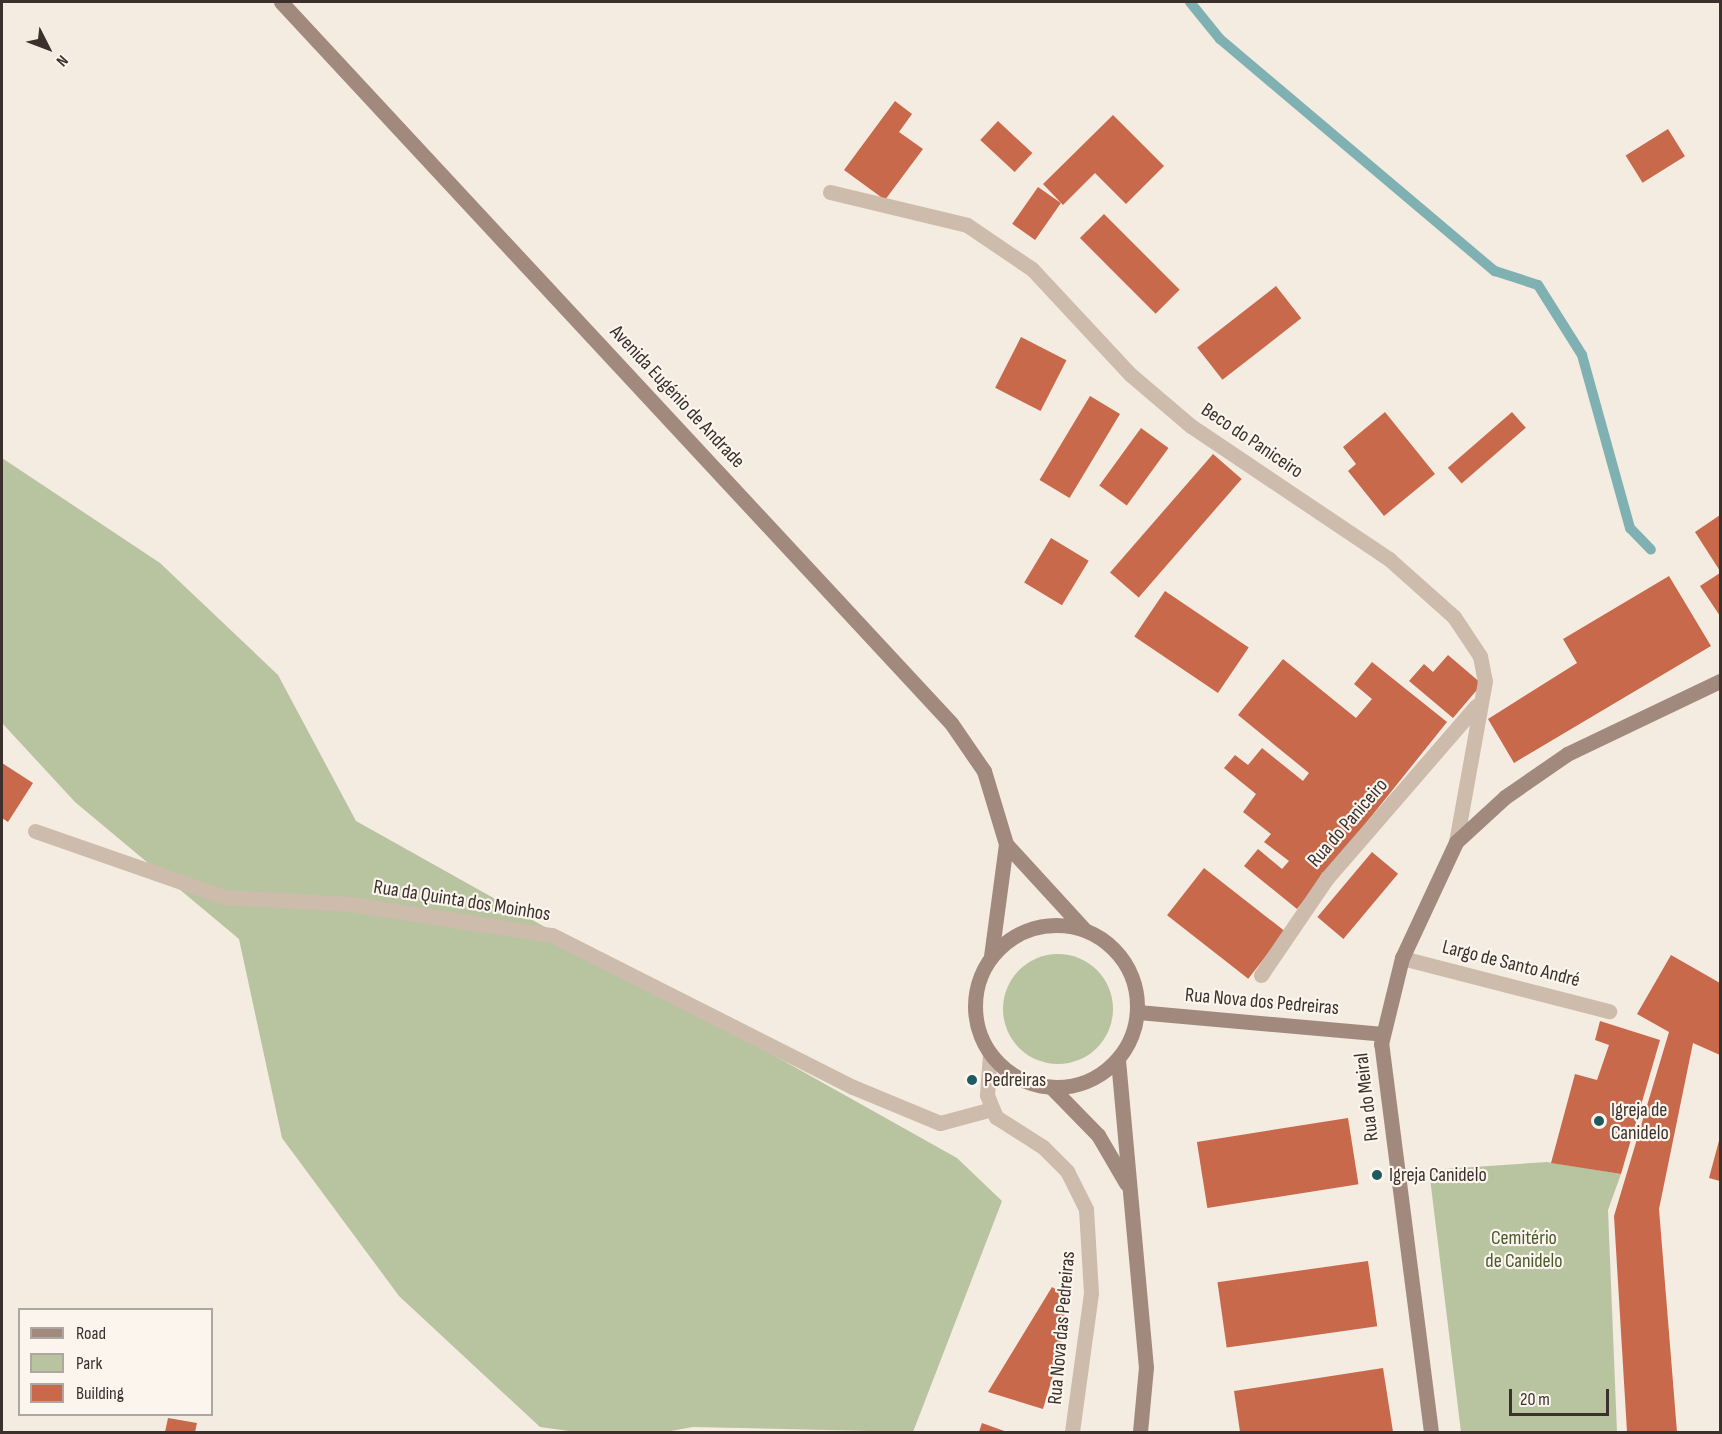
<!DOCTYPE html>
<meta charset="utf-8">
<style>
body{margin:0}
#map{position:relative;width:1722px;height:1434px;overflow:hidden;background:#f4ebe1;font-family:"Sofia Sans Condensed",sans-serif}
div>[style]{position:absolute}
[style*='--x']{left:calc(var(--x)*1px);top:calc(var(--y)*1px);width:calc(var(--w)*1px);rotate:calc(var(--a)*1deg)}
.green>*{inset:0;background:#b8c4a0}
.round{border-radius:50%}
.stream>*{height:10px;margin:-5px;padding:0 5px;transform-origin:5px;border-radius:5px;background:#7fb0b2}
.building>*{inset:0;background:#c8694b;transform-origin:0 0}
.lane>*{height:15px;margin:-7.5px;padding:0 7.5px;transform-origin:7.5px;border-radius:7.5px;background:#cdbbac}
.street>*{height:15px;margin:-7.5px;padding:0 7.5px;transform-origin:7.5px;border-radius:7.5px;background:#cdbbac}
.secondary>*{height:15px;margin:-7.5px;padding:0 7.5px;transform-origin:7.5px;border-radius:7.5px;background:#a18a7d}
.secondary>.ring{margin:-7.5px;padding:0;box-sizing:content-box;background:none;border:15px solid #a18a7d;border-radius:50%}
.dots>*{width:16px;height:16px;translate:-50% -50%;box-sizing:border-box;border:3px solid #fbf5ee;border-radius:50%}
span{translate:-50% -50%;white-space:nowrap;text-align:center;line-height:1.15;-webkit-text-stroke:4.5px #fbf5ee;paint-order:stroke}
.street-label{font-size:20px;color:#3b302b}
.poi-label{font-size:20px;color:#3b302b}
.left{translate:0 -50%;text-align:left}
.park-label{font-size:20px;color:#4a5a2e}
.frame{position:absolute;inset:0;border:3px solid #3b302b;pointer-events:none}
.legend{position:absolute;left:18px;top:1308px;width:195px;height:108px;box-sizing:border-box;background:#fbf5ee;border:2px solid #aea6a0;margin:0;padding:8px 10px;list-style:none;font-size:18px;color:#3b302b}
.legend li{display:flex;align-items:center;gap:12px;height:30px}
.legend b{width:30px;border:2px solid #aea6a0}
.north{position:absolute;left:18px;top:18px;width:60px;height:60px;-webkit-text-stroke:4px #fbf5ee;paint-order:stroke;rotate:132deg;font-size:16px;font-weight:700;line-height:24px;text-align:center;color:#3b302b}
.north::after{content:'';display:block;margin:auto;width:21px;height:27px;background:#3b302b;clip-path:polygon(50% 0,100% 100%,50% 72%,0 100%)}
.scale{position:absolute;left:1509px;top:1389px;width:100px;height:27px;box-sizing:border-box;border:3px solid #3b302b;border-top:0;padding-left:8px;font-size:18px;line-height:21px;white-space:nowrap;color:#3b302b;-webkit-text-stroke:4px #fbf5ee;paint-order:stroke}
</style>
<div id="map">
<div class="green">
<div style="clip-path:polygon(2px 458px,160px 563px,278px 675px,356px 821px,957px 1158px,1002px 1201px,913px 1432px,693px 1427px,665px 1432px,576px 1432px,540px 1427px,399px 1296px,282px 1138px,239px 939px,75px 802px,2px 723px)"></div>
<div class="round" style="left:1003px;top:954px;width:110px;height:110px"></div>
<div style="clip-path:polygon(1547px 1162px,1621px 1174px,1608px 1210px,1617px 1432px,1461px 1432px,1429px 1170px)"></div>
</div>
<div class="stream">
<div style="--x:1190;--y:2;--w:48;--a:51"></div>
<div style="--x:1220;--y:39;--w:360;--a:40.2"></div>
<div style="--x:1495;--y:271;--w:45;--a:18"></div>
<div style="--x:1538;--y:285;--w:83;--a:57.8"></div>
<div style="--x:1582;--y:355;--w:180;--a:74.5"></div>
<div style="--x:1630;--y:528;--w:30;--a:46"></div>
</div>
<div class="building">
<div style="clip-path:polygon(895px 101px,912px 114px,899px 132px,923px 149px,885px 200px,844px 170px)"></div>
<div style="clip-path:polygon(1113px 115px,1164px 166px,1126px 204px,1095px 173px,1063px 205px,1043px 184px)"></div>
<div style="left:998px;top:121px;width:47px;height:26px;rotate:43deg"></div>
<div style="left:1668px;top:129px;width:32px;height:50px;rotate:58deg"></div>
<div style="left:1038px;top:187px;width:28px;height:45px;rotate:35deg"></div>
<div style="left:1104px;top:214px;width:107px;height:34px;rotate:45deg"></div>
<div style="left:1276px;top:286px;width:41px;height:100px;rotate:52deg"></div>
<div style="left:1021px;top:337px;width:51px;height:57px;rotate:27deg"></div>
<div style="left:1090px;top:396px;width:35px;height:98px;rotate:31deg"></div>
<div style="clip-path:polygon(1385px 412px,1435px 474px,1384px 516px,1348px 471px,1356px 464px,1343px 447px)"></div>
<div style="left:1512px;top:412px;width:21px;height:85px;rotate:49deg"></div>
<div style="left:1141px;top:428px;width:34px;height:71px;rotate:36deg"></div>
<div style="left:1213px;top:454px;width:38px;height:157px;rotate:41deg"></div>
<div style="clip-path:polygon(1720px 515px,1720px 571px,1695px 532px)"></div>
<div style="left:1051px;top:538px;width:44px;height:52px;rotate:31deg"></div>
<div style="clip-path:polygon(1720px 573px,1720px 616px,1700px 586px)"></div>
<div style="clip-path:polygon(1669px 576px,1711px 646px,1514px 763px,1488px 719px,1577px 663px,1563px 639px)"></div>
<div style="left:1165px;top:591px;width:101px;height:55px;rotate:34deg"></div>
<div style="clip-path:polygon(1448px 655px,1482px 684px,1453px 718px,1409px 681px,1424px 664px,1433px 672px)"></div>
<div style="clip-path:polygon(1283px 659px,1356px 718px,1372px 699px,1354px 684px,1372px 662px,1447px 722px,1297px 909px,1244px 866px,1258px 849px,1282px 869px,1289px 861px,1264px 842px,1271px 834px,1243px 812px,1256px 794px,1224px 768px,1235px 755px,1248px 765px,1262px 748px,1303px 781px,1309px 773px,1238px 715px)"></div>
<div style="clip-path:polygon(2px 763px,33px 783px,8px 822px,2px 818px)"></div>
<div style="left:1372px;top:852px;width:34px;height:85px;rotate:40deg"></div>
<div style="left:1204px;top:868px;width:103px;height:60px;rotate:38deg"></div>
<div style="clip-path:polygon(1671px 955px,1720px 983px,1720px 1055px,1693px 1043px,1659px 1209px,1677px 1432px,1627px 1432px,1614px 1216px,1669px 1032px,1637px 1014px)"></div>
<div style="clip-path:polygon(1600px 1021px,1660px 1040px,1621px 1174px,1551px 1163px,1575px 1074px,1597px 1080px,1609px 1045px,1595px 1040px)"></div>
<div style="left:1348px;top:1118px;width:67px;height:153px;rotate:81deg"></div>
<div style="clip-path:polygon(1720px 1137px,1720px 1181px,1709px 1178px)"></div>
<div style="left:1368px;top:1261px;width:66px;height:152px;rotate:82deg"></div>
<div style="clip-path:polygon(1052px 1287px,1067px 1296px,1060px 1352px,1043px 1409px,988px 1392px)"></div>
<div style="clip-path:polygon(1383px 1368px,1393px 1432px,1240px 1432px,1234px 1391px)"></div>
<div style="clip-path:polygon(168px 1418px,197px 1423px,195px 1432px,165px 1432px)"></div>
<div style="clip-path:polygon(982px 1423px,1007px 1432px,979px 1432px)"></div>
</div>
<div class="lane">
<div style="--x:35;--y:831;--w:201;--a:19.2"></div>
<div style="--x:225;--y:897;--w:126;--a:3.2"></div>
<div style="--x:351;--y:904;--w:203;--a:8.8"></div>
<div style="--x:552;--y:935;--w:337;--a:26.8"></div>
<div style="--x:853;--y:1087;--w:94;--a:22.5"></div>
<div style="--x:940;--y:1123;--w:54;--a:-15.1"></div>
<div style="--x:1402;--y:958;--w:214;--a:14.4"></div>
</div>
<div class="street">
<div style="--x:830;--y:192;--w:141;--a:13.5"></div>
<div style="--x:967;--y:225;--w:78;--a:34.1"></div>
<div style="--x:1032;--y:269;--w:145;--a:47"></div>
<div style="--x:1131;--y:375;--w:79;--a:40.4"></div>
<div style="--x:1191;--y:426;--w:239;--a:33.9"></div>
<div style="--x:1389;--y:559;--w:87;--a:41.7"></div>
<div style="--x:1454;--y:617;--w:47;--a:56.3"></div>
<div style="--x:1480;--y:656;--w:25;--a:79"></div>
<div style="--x:1485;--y:681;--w:164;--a:100.2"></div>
<div style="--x:1261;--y:975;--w:117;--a:-55.8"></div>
<div style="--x:1327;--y:878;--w:228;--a:-49.1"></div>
<div style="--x:990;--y:1054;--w:41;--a:94.2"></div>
<div style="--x:987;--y:1095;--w:24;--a:68"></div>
<div style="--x:996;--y:1117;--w:56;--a:32.6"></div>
<div style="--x:1043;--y:1147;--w:34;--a:45"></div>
<div style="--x:1067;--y:1171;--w:42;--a:63.4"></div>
<div style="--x:1086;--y:1209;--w:84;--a:86.6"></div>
<div style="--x:1091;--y:1293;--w:140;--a:97.8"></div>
</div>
<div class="secondary">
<div style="--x:281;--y:2;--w:984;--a:47.1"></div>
<div style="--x:951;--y:723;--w:58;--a:55.5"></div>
<div style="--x:984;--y:771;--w:76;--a:73.2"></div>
<div style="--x:1006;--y:844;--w:114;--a:97.6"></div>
<div style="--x:1006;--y:844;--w:115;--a:47.5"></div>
<div class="ring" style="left:975px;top:925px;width:147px;height:147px"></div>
<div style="--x:1138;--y:1012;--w:246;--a:5.1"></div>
<div style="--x:1118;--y:1060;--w:308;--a:84.8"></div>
<div style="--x:1146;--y:1367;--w:65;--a:95.3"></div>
<div style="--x:1052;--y:1088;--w:66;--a:45.6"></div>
<div style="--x:1098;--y:1135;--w:56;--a:59.7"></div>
<div style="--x:1431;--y:1432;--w:391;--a:-97.3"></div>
<div style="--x:1381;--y:1044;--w:89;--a:-76.3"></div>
<div style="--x:1402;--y:958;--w:128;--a:-65"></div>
<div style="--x:1456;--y:842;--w:67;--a:-42.6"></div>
<div style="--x:1505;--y:797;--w:75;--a:-34.7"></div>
<div style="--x:1567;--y:754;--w:170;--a:-25.5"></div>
</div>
<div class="dots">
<div style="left:972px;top:1080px;background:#1f5a5e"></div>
<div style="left:1599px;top:1121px;background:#1f5a5e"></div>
<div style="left:1377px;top:1175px;background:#1f5a5e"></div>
</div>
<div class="street-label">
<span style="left:677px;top:397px;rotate:47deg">Avenida Eugénio de Andrade</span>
<span style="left:1252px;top:441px;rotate:34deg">Beco do Paniceiro</span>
<span style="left:1348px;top:823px;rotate:-49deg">Rua do Paniceiro</span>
<span style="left:462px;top:901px;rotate:9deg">Rua da Quinta dos Moinhos</span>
<span style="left:1511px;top:964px;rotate:14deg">Largo de Santo André</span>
<span style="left:1262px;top:1002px;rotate:5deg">Rua Nova dos Pedreiras</span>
<span style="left:1367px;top:1097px;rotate:-97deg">Rua do Meiral</span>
<span style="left:1062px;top:1328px;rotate:-85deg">Rua Nova das Pedreiras</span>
</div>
<div class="poi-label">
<span class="left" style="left:984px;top:1080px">Pedreiras</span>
<span class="left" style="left:1611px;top:1122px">Igreja de<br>Canidelo</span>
<span class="left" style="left:1389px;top:1175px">Igreja Canidelo</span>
</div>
<div class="park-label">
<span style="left:1524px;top:1250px">Cemitério<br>de Canidelo</span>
</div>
<div class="frame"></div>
<ul class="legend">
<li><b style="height:8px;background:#a18a7d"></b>Road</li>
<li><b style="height:16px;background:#b8c4a0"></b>Park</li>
<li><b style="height:16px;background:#c8694b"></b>Building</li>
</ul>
<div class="north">N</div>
<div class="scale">20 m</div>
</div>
